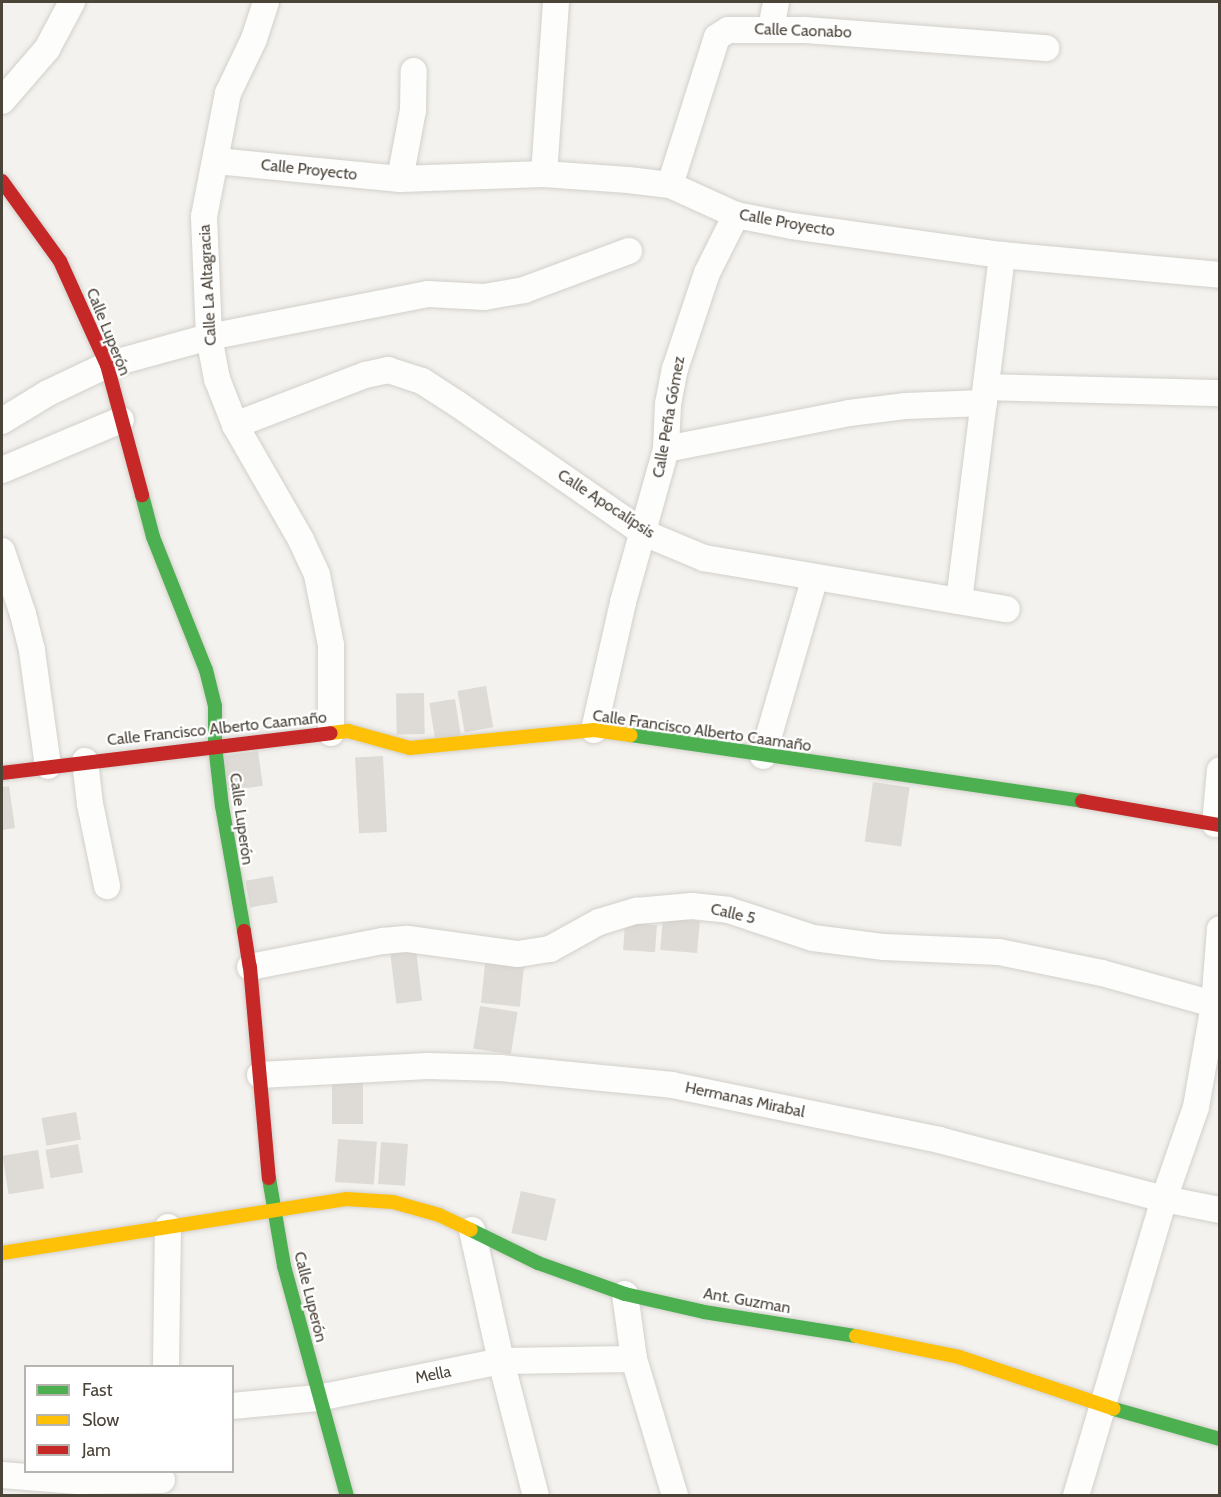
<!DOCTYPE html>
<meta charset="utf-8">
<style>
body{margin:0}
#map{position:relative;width:1221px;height:1497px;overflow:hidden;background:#f4f2ee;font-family:Cabin,sans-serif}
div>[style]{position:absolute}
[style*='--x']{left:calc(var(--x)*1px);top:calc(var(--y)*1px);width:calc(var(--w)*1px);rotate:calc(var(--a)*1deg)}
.building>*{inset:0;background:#dedbd6;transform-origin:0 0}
.roads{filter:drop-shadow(0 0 2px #d2d0cb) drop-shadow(0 0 2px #d2d0cb)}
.street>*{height:26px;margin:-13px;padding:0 13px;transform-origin:13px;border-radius:13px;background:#fdfdfc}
.fast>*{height:14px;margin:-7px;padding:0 7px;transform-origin:7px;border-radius:7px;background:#4caf50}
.slow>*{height:14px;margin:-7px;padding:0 7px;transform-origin:7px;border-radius:7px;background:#ffc107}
.jam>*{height:14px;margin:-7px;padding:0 7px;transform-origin:7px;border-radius:7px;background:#c62828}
span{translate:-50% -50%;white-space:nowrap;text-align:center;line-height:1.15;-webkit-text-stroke:4.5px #fff;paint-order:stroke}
.street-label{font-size:16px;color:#4b4439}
.frame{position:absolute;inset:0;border:3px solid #4b4439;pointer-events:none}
.legend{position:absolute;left:24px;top:1365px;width:210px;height:108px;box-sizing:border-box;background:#fff;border:2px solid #b7b4b0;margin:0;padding:8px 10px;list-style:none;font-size:18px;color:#4b4439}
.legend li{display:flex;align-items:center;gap:12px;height:30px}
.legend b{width:30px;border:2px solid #b7b4b0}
</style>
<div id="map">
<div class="building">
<div style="left:486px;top:686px;width:42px;height:29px;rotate:80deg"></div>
<div style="left:424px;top:693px;width:41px;height:28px;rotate:89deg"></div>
<div style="left:455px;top:699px;width:37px;height:26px;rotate:81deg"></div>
<div style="left:258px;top:751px;width:35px;height:35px;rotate:82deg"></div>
<div style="left:383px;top:756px;width:76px;height:28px;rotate:87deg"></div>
<div style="left:873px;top:782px;width:37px;height:60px;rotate:8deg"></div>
<div style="clip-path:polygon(9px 786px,15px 828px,2px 830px,2px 787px)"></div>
<div style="left:273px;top:876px;width:27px;height:28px;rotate:80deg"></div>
<div style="left:663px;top:918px;width:37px;height:32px;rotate:5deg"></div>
<div style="left:625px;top:923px;width:32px;height:27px;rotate:4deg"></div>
<div style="left:416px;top:950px;width:51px;height:26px;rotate:83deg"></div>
<div style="left:486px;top:955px;width:39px;height:48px;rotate:6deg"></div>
<div style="left:480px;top:1006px;width:38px;height:43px;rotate:9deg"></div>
<div style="left:332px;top:1079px;width:31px;height:45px"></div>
<div style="left:76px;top:1112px;width:28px;height:35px;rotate:80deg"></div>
<div style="left:338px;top:1139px;width:39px;height:43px;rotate:4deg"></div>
<div style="left:381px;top:1142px;width:27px;height:42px;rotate:4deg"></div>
<div style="left:78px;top:1144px;width:29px;height:33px;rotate:80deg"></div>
<div style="left:38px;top:1150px;width:39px;height:36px;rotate:81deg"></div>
<div style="left:521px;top:1191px;width:36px;height:43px;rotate:13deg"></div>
</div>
<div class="roads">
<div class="street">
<div style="--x:266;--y:2;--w:39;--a:108"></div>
<div style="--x:254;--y:39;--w:60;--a:115.7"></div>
<div style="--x:228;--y:93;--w:126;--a:101"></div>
<div style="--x:204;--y:217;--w:120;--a:87.6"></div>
<div style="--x:209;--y:337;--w:43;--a:79.2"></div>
<div style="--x:217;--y:379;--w:49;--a:68.6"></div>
<div style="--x:235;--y:425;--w:133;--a:60.1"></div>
<div style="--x:301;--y:540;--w:38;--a:65"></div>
<div style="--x:317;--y:575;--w:71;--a:78.7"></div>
<div style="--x:331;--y:645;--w:88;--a:90"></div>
<div style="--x:771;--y:28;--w:26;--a:-79"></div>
<div style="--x:2;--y:101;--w:69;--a:-49.1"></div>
<div style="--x:47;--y:49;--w:53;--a:-62"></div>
<div style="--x:216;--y:161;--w:185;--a:5.6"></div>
<div style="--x:400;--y:179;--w:144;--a:-2"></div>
<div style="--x:544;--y:174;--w:84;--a:4.1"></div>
<div style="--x:628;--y:180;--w:42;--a:6.8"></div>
<div style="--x:670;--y:185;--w:72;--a:24.4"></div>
<div style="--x:736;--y:215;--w:57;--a:11.1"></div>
<div style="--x:792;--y:226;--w:212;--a:7.9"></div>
<div style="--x:1002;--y:255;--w:219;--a:5.2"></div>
<div style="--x:544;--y:174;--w:172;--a:-86"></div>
<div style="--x:400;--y:179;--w:70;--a:-79.3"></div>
<div style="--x:413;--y:110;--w:39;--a:-89"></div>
<div style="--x:670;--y:185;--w:155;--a:-72.4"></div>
<div style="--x:717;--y:37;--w:13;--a:-32"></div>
<div style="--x:728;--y:30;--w:77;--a:0"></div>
<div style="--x:805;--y:30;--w:242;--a:4.3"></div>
<div style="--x:986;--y:387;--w:234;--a:1.5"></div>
<div style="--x:2;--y:421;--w:54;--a:-31.3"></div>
<div style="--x:48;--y:393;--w:65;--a:-25.4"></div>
<div style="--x:107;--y:365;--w:106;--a:-15.4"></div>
<div style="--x:209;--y:337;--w:223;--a:-11.1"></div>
<div style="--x:428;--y:294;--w:56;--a:3.1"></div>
<div style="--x:484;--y:297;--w:41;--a:-9.9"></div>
<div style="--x:524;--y:290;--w:112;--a:-20.4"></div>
<div style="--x:235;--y:425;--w:139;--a:-21"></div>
<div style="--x:365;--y:375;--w:24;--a:-12"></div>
<div style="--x:388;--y:370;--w:36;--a:18"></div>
<div style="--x:422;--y:381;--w:44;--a:33"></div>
<div style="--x:459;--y:405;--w:225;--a:34.7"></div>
<div style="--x:644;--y:533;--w:65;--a:22.6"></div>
<div style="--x:704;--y:558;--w:307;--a:9.6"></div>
<div style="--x:666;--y:449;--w:187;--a:-11.1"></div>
<div style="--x:849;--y:413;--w:56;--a:-7.1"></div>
<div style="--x:905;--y:406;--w:79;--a:-2.2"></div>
<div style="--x:2;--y:470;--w:129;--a:-22.8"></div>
<div style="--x:2;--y:551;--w:66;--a:71.6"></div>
<div style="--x:23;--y:614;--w:38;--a:76"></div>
<div style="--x:32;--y:651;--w:116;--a:82.1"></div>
<div style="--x:959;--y:601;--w:349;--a:-82.9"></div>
<div style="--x:594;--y:730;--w:131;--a:-77.2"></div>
<div style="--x:623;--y:602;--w:159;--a:-74.3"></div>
<div style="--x:666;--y:449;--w:45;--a:-87.5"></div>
<div style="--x:668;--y:404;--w:36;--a:-79"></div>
<div style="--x:675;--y:369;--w:101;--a:-71.6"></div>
<div style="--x:707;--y:273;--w:65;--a:-63.4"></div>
<div style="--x:763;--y:756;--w:186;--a:-73.8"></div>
<div style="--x:85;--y:761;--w:43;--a:83.4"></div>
<div style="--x:90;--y:804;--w:84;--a:78.3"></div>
<div style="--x:1215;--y:824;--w:54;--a:-84.7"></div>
<div style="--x:250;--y:967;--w:136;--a:-11.1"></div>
<div style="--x:383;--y:941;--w:25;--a:-5"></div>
<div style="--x:408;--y:939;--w:111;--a:7.8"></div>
<div style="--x:518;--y:954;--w:32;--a:-9"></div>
<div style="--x:550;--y:949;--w:56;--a:-28.9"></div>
<div style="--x:599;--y:922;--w:39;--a:-17"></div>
<div style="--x:636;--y:911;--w:56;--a:-5.1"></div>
<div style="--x:692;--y:906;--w:36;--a:6"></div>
<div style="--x:728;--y:910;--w:89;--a:18.2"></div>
<div style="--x:813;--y:938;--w:72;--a:7.2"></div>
<div style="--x:884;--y:947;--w:115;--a:2.5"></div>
<div style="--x:999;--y:952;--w:105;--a:11.5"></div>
<div style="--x:1102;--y:973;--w:123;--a:15.6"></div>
<div style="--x:260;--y:1075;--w:168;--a:-3.1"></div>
<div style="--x:428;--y:1066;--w:72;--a:1.6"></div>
<div style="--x:500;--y:1068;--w:173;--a:5.6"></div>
<div style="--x:672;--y:1085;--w:273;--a:11.6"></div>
<div style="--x:939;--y:1140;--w:233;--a:14.7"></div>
<div style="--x:1164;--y:1199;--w:57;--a:11.1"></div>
<div style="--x:472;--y:1230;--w:134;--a:77.5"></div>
<div style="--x:501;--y:1361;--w:139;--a:75.5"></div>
<div style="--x:625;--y:1294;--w:66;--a:82.1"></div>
<div style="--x:634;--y:1359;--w:143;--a:73.3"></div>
<div style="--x:166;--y:1366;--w:139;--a:-89.2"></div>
<div style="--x:232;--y:1406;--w:86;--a:-5.3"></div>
<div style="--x:318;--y:1398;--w:187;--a:-11.4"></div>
<div style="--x:501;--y:1361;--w:133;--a:-0.9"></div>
<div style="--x:2;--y:1475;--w:76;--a:4.5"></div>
<div style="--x:78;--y:1481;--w:84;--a:-0.7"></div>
<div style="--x:1076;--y:1496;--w:310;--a:-73.5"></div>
<div style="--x:1164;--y:1199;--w:97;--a:-70.8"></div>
<div style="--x:1196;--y:1107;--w:104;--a:-80"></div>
<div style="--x:1214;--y:1005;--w:76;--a:-85.5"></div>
</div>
<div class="fast">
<div style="--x:142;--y:495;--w:43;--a:75.3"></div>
<div style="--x:153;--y:537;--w:143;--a:68.3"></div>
<div style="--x:206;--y:670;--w:37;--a:76"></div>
<div style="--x:215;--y:706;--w:39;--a:90"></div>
<div style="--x:215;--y:745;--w:61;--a:83.5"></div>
<div style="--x:222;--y:806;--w:127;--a:80"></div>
<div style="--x:631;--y:735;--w:456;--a:8.3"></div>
<div style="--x:269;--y:1178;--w:89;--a:80.3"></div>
<div style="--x:284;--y:1266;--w:238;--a:74.7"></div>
<div style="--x:471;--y:1230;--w:75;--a:26.2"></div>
<div style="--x:538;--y:1263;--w:92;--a:19.6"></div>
<div style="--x:625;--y:1294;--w:81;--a:12.8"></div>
<div style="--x:704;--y:1312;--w:154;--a:9"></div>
<div style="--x:1114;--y:1409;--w:110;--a:15.8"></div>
</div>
<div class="slow">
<div style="--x:331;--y:733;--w:17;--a:-7"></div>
<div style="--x:348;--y:731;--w:64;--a:15.3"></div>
<div style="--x:410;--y:748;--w:185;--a:-5.6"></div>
<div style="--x:594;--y:730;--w:37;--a:8"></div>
<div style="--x:2;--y:1253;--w:348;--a:-8.9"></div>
<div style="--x:346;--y:1199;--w:47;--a:3.7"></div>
<div style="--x:393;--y:1202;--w:48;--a:15.8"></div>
<div style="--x:439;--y:1215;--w:35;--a:25"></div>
<div style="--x:856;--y:1336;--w:105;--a:11.5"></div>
<div style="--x:959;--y:1357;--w:163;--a:18.5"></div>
</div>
<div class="jam">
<div style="--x:2;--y:181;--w:99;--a:54.1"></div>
<div style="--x:60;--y:261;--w:114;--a:65.7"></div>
<div style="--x:107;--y:365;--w:135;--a:74.9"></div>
<div style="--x:2;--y:773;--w:331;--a:-6.9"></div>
<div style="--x:1082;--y:801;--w:140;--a:9.9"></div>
<div style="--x:244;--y:931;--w:36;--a:81"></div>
<div style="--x:250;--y:967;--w:212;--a:84.9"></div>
</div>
</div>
<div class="street-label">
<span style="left:803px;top:31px;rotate:2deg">Calle Caonabo</span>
<span style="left:309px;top:170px;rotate:6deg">Calle Proyecto</span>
<span style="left:787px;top:223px;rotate:10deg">Calle Proyecto</span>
<span style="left:208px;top:285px;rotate:-93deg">Calle La Altagracia</span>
<span style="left:108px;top:332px;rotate:68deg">Calle Luperón</span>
<span style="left:669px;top:417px;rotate:-80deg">Calle Peña Gómez</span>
<span style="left:606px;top:504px;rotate:33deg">Calle Apocalípsis</span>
<span style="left:217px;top:729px;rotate:-6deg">Calle Francisco Alberto Caamaño</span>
<span style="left:702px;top:731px;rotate:8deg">Calle Francisco Alberto Caamaño</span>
<span style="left:241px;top:819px;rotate:82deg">Calle Luperón</span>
<span style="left:733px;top:914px;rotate:13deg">Calle 5</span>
<span style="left:745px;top:1100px;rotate:12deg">Hermanas Mirabal</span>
<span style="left:310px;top:1297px;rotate:76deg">Calle Luperón</span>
<span style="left:747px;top:1301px;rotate:10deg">Ant. Guzman</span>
<span style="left:433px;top:1375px;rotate:-11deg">Mella</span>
</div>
<div class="frame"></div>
<ul class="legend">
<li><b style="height:8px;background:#4caf50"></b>Fast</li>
<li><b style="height:8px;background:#ffc107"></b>Slow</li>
<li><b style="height:8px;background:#c62828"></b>Jam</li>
</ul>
</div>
